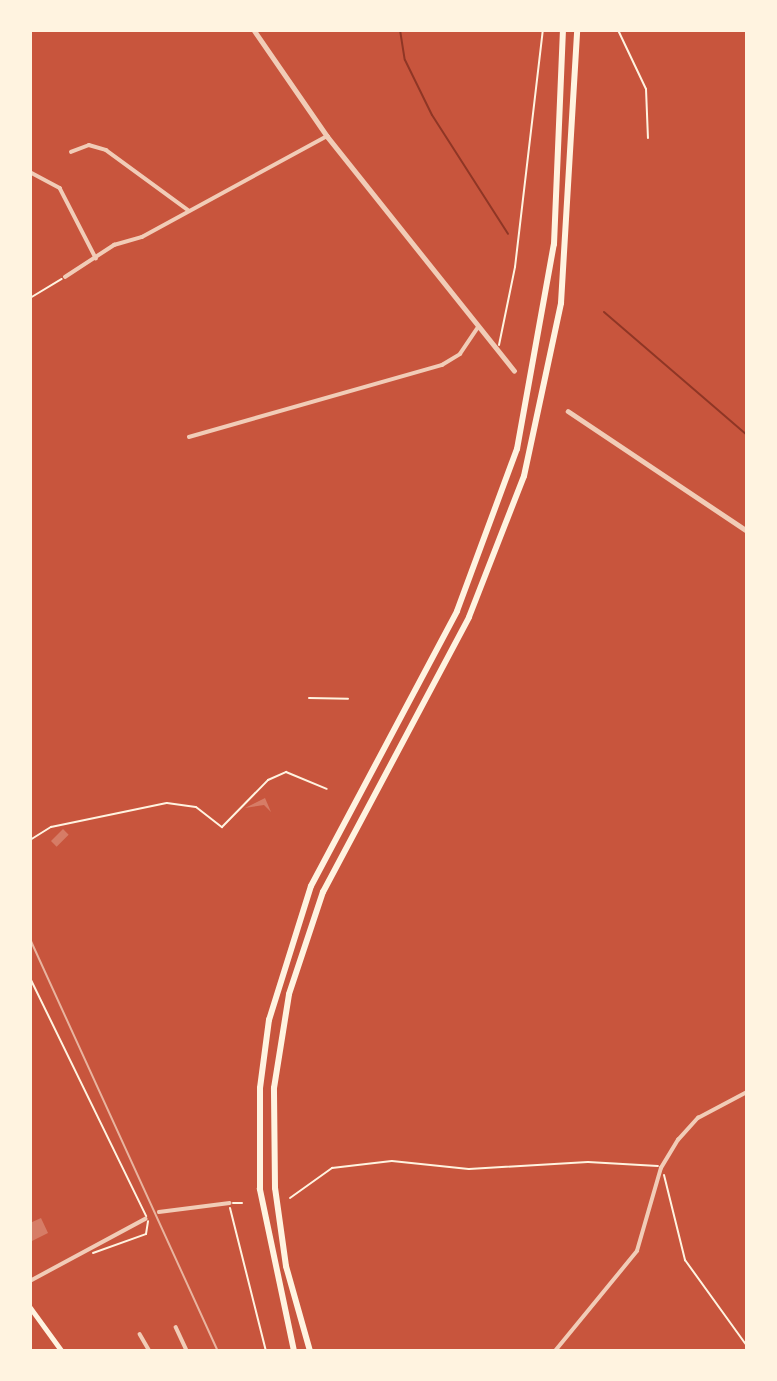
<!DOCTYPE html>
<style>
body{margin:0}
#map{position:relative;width:777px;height:1381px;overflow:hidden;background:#c8553d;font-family:"Open Sans",sans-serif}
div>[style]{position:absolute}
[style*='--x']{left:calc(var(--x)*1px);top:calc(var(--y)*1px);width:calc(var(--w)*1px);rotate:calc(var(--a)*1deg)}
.stream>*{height:2px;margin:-1px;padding:0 1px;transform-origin:1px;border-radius:1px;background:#8f3625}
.building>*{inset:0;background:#d67c66;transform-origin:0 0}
.path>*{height:2px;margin:-1px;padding:0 1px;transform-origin:1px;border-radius:1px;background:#fff3e0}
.minor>*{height:3.5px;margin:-1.75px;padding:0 1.75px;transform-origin:1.75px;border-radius:1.75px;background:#f1ccb7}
.tertiary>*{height:4.5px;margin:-2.25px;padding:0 2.25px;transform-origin:2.25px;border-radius:2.25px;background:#f1ccb7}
.secondary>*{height:4.5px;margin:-2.25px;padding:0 2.25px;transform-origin:2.25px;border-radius:2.25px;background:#fff3e0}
.motorway>*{height:6px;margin:-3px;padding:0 3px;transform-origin:3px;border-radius:3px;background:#fff3e0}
.rail>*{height:2px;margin:-1px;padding:0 1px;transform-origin:1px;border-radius:1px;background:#e9b49f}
span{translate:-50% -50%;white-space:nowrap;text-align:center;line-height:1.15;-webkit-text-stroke:7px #fff3e0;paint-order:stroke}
.frame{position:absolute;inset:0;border:32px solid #fff3e0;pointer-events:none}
</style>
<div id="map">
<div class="stream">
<div style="--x:400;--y:30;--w:30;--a:81"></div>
<div style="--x:405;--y:60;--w:61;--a:63.9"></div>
<div style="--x:432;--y:115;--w:141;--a:57.4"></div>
<div style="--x:604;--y:312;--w:189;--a:40.7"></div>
</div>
<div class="building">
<div style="clip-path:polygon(265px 798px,271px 812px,264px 805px,245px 808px)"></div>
<div style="left:63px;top:829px;width:8px;height:17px;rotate:45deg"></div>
<div style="clip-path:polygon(41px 1218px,48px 1233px,30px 1242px,30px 1223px)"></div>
</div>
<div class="path">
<div style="--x:618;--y:30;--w:65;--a:64.6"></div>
<div style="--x:646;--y:89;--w:49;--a:87.7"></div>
<div style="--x:30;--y:298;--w:37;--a:-31"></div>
<div style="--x:499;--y:345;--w:80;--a:-78.4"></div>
<div style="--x:515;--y:267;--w:239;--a:-83.3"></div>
<div style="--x:309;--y:698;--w:39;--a:1"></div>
<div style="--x:30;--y:840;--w:25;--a:-32"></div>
<div style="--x:51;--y:827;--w:118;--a:-11.7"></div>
<div style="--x:167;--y:803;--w:29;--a:8"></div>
<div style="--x:196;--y:807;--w:33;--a:38"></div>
<div style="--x:222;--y:827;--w:66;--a:-45.6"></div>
<div style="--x:268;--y:780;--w:20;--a:-24"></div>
<div style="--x:286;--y:772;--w:44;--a:22.5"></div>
<div style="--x:30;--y:978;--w:265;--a:64"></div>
<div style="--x:664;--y:1175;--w:88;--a:76.1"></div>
<div style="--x:685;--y:1260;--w:106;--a:54.2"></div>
<div style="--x:290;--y:1198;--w:52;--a:-35.5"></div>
<div style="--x:332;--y:1168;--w:60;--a:-6.7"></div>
<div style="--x:392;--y:1161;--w:77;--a:5.9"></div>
<div style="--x:469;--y:1169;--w:119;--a:-3.4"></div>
<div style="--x:588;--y:1162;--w:70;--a:3.3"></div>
<div style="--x:233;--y:1203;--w:9;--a:0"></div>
<div style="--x:230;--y:1208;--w:147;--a:75.9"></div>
<div style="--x:93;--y:1253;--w:56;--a:-19.7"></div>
<div style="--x:146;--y:1234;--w:13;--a:-81"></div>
</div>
<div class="minor">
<div style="--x:71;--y:152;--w:19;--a:-21"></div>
<div style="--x:89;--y:145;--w:18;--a:16"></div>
<div style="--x:106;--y:150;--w:102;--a:36.2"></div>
<div style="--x:30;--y:172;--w:34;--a:28"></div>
<div style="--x:60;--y:188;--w:79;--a:62.8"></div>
<div style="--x:65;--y:277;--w:59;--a:-33.1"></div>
<div style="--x:114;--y:245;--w:29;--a:-16"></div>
<div style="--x:142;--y:237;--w:211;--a:-28.6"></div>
<div style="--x:189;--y:437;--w:263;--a:-15.9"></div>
<div style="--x:442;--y:365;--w:21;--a:-31"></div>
<div style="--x:460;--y:354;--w:32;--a:-56"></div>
<div style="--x:159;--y:1212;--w:71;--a:-7.3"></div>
<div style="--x:30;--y:1281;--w:131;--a:-28.3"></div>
<div style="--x:176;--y:1327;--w:26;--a:65"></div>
<div style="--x:140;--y:1334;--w:20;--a:60"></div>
<div style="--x:555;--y:1351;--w:129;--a:-50.6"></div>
<div style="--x:637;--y:1251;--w:86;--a:-73.9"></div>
<div style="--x:661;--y:1168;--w:33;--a:-59"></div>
<div style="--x:678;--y:1140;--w:30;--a:-48"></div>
<div style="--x:698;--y:1118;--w:55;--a:-28"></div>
</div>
<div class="tertiary">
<div style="--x:254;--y:30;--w:129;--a:55.4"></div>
<div style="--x:327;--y:136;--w:300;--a:51.4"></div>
<div style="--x:568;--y:411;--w:216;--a:33.8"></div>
</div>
<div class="secondary">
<div style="--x:30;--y:1307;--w:54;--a:54"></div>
</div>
<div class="motorway">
<div style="--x:294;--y:1351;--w:166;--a:-101.9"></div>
<div style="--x:260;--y:1189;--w:101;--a:-90"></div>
<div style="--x:260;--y:1088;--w:69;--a:-82.5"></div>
<div style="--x:269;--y:1020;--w:140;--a:-72.6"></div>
<div style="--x:311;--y:886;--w:311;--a:-62"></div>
<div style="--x:457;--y:611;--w:173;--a:-69.7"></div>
<div style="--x:517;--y:449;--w:208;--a:-79.8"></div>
<div style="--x:554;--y:244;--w:214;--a:-87.6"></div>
<div style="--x:310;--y:1351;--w:88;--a:-105.8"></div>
<div style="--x:286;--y:1266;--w:79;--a:-98"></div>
<div style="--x:275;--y:1188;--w:100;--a:-90.6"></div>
<div style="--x:274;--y:1088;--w:95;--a:-80.9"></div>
<div style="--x:289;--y:994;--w:108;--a:-71.6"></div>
<div style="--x:323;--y:892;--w:311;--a:-62"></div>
<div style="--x:469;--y:617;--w:151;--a:-68.7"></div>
<div style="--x:524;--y:476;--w:177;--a:-77.9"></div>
<div style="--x:561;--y:303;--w:273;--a:-86.6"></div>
</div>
<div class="rail">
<div style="--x:746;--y:30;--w:8;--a:83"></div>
<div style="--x:30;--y:939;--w:453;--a:65.5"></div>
</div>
<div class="frame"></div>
</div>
